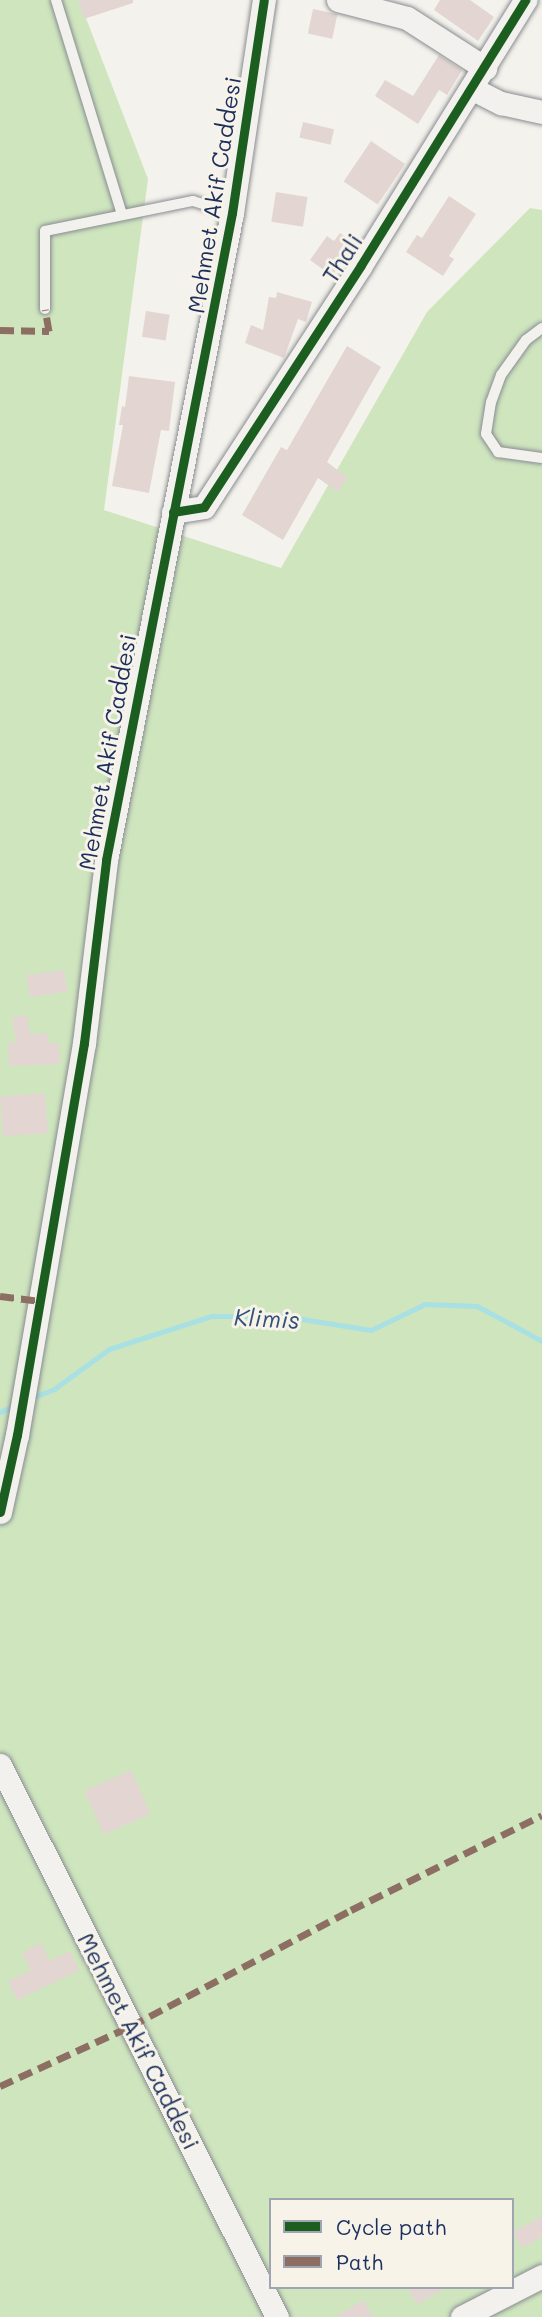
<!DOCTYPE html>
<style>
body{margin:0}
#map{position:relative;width:542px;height:2317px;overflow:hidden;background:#f4f2ec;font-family:Mali,sans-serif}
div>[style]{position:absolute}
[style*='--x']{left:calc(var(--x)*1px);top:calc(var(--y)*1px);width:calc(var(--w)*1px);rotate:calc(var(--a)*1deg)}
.green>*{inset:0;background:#cee5be}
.stream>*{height:5px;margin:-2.5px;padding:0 2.5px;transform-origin:2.5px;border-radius:2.5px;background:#a8e0e3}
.building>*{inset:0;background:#e3d6d2;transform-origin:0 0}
.roads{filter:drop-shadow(0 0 2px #898c92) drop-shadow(0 0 2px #898c92)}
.lane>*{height:10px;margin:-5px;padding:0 5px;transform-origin:5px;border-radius:5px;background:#f2f1ed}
.street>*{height:23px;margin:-11.5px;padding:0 11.5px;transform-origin:11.5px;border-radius:11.5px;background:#f2f1ed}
.quiet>*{height:7px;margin-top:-3.5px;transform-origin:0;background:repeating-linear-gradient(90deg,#8d6e63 0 14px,transparent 0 21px)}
.cycleway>*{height:9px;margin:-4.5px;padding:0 4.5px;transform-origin:4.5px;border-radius:4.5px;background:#1b5e20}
span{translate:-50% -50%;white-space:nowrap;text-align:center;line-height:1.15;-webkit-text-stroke:6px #f7f3e8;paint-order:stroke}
.street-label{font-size:23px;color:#1b2f5e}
.water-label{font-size:24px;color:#315178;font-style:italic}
.legend{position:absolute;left:269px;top:2198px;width:245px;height:91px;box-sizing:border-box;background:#f7f3e8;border:2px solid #9fa5b1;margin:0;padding:9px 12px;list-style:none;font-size:21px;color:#1b2f5e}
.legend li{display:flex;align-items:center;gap:14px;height:35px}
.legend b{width:35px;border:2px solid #9fa5b1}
</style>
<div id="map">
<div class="green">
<div style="clip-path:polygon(evenodd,0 0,79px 0,148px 179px,104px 510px,281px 568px,427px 312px,530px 208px,542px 210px,542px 2317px,0 2317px,0 0,271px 2200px,512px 2200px,512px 2287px,271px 2287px,271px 2200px)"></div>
</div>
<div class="stream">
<div style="--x:31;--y:1398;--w:25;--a:-21"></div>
<div style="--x:54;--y:1389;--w:68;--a:-36"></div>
<div style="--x:109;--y:1349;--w:107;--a:-17.9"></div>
<div style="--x:211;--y:1316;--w:72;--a:0"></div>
<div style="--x:283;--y:1316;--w:89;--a:9"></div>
<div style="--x:371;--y:1330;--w:60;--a:-25.7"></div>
<div style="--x:425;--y:1304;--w:52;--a:2.2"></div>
<div style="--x:477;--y:1306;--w:74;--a:28.3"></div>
<div style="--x:0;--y:1412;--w:17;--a:-24"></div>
</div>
<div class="building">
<div style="clip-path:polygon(78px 0,133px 0,133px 3px,84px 19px)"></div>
<div style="clip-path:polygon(440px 0,470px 0,494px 17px,478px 41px,434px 10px)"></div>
<div style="left:313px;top:9px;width:25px;height:25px;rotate:12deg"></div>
<div style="clip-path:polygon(439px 55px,462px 70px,447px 95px,439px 90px,418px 124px,375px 96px,385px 80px,413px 96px)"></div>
<div style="left:303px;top:122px;width:32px;height:16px;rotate:13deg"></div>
<div style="left:371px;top:141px;width:41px;height:49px;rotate:34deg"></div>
<div style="left:276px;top:192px;width:32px;height:30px;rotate:9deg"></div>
<div style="clip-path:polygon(449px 196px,476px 214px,449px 256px,454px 259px,443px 276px,406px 252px,417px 235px,422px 238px)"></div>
<div style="clip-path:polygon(340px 233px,356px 244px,332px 276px,310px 260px,327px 236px,334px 241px)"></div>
<div style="clip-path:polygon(277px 292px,312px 302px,306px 322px,298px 319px,284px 358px,245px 343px,251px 325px,263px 330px,269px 297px,276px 298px)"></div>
<div style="left:146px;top:311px;width:24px;height:26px;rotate:9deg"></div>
<div style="clip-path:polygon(347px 346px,381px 367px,327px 462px,348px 478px,338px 492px,318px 478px,283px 540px,242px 515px,281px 447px,287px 450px)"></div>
<div style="clip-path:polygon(129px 376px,175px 382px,169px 431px,161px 430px,149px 493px,112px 486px,123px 425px,119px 425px,122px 406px,125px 407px)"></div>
<div style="left:64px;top:970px;width:22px;height:38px;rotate:82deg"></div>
<div style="clip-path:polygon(27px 1015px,30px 1034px,47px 1033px,48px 1043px,59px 1043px,60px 1064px,9px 1066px,8px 1043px,16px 1042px,12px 1017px)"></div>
<div style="left:45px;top:1093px;width:40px;height:45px;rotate:86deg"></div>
<div style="left:131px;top:1770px;width:48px;height:51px;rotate:66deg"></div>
<div style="clip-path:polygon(41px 1943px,50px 1961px,70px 1951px,79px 1970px,17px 2000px,8px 1981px,31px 1970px,22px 1953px)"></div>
<div style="clip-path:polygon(542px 2216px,542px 2237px,522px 2248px,513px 2232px)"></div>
<div style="clip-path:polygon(407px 2287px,447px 2287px,417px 2304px)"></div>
<div style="clip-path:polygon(364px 2300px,373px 2317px,334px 2317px)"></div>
</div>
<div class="roads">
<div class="lane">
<div style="--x:56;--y:0;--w:225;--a:72.9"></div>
<div style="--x:45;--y:309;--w:78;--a:-90"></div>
<div style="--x:45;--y:231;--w:151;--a:-11.5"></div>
<div style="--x:193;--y:201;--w:41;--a:17.1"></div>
<div style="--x:542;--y:328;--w:20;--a:143"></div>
<div style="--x:526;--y:340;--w:43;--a:125.5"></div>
<div style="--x:501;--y:375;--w:29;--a:110"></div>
<div style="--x:491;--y:402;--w:32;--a:99"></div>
<div style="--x:486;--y:434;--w:22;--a:56"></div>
<div style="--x:498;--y:452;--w:44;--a:7.8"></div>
</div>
<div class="street">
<div style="--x:338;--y:0;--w:71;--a:14.6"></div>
<div style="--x:407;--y:18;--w:93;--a:32.7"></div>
<div style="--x:471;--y:88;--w:34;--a:27"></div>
<div style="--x:501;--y:103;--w:42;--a:12.4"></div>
<div style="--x:173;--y:512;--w:31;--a:-9"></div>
<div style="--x:204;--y:507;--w:288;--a:-57"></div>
<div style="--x:361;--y:265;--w:312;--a:-58.2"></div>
<div style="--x:0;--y:1512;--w:79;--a:-77.6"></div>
<div style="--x:17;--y:1435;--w:398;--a:-80.3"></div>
<div style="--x:84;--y:1043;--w:184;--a:-83.1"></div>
<div style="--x:106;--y:860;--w:659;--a:-78.98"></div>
<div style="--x:232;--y:213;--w:215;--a:-81.5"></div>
<div style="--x:0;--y:1765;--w:618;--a:63.35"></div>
<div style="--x:462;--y:2317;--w:90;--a:-27.1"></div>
</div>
</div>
<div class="quiet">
<div style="--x:0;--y:330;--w:49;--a:1.2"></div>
<div style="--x:49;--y:331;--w:22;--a:-100"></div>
<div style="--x:0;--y:1296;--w:39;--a:7"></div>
<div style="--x:0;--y:2086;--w:144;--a:-24.6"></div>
<div style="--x:131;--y:2026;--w:249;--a:-27.8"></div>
<div style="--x:351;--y:1910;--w:213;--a:-26.4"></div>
</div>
<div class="cycleway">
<div style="--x:173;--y:512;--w:31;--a:-9"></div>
<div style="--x:204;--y:507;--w:288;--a:-57"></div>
<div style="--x:361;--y:265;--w:312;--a:-58.2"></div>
<div style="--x:0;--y:1512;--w:79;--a:-77.6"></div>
<div style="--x:17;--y:1435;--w:398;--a:-80.3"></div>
<div style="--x:84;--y:1043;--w:184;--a:-83.1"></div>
<div style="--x:106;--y:860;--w:659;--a:-78.98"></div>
<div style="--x:232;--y:213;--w:215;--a:-81.5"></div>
</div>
<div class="street-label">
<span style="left:214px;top:195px;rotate:-81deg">Mehmet Akif Caddesi</span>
<span style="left:342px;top:258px;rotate:-57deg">Thali</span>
<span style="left:107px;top:752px;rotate:-80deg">Mehmet Akif Caddesi</span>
<span style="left:139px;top:2041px;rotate:63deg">Mehmet Akif Caddesi</span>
</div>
<div class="water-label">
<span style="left:267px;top:1318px;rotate:3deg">Klimis</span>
</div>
<ul class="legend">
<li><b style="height:9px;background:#1b5e20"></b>Cycle path</li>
<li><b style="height:9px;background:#8d6e63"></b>Path</li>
</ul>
</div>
